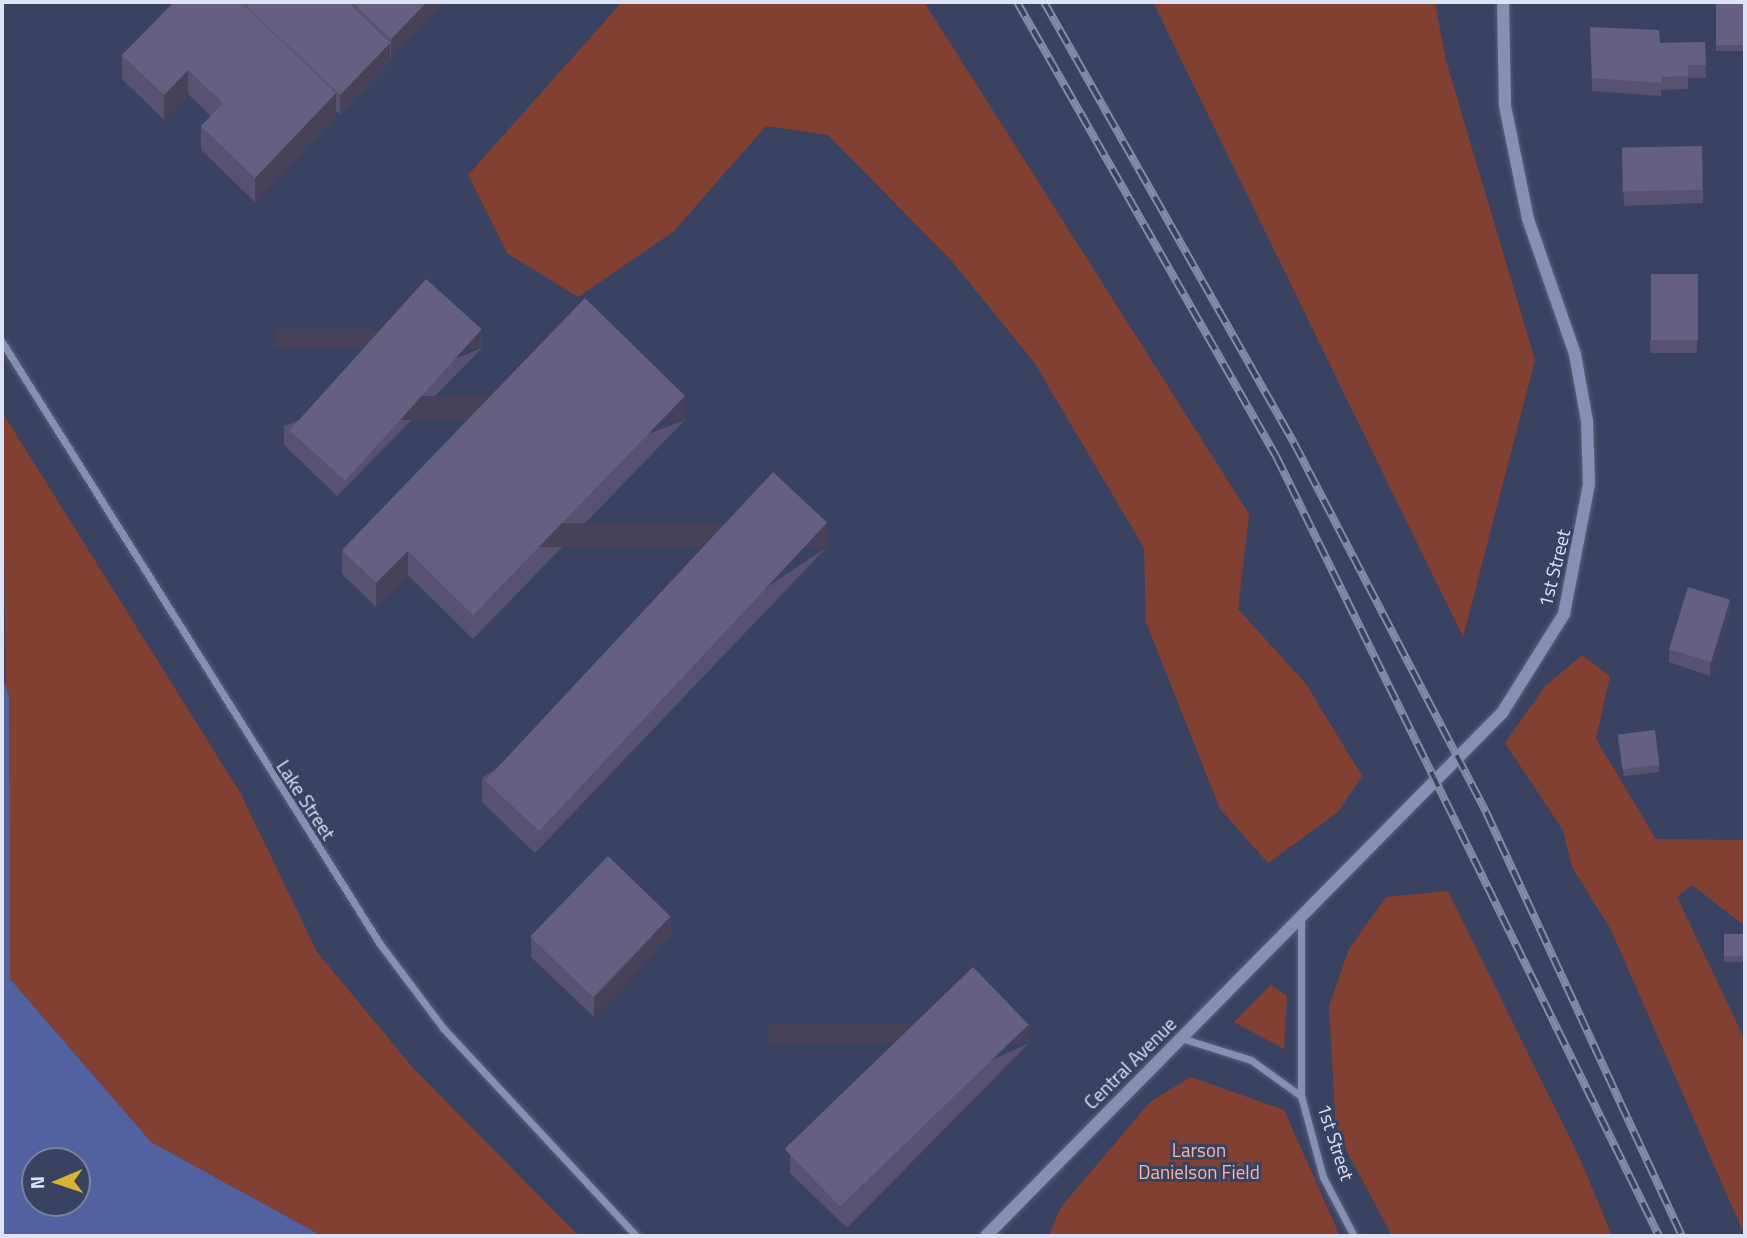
<!DOCTYPE html>
<style>
body{margin:0}
#map{position:relative;width:1747px;height:1238px;overflow:hidden;background:#3a4261;font-family:"Titillium Web",sans-serif}
div>[style]{position:absolute}
[style*='--x']{left:calc(var(--x)*1px);top:calc(var(--y)*1px);width:calc(var(--w)*1px);rotate:calc(var(--a)*1deg)}
.green>*{inset:0;background:#824033}
.water>*{inset:0;background:#5261a0}
.roads{filter:drop-shadow(0 0 2px #5a607a) drop-shadow(0 0 2px #5a607a)}
.minor>*{height:7px;margin:-3.5px;padding:0 3.5px;transform-origin:3.5px;border-radius:3.5px;background:#8690b2}
.tertiary>*{height:12px;margin:-6px;padding:0 6px;transform-origin:6px;border-radius:6px;background:#8690b2}
.rail>*{height:8px;margin-top:-4px;transform-origin:0;background:repeating-linear-gradient(90deg,#3a4261 0 16px,#858ba5 0 32px);box-sizing:border-box;border-block:2px solid #858ba5}
.wall>*{inset:0;background:#57526f;transform-origin:0 0}
.shaded-wall>*{inset:0;background:#47425a;transform-origin:0 0}
.building>*{inset:0;background:#655f81;transform-origin:0 0}
span{translate:-50% -50%;white-space:nowrap;text-align:center;line-height:1.15;-webkit-text-stroke:6px #3a4261;paint-order:stroke}
.street-label{font-size:19px;color:#dde2f6}
.park-label{font-size:19px;color:#f6b5a6}
.frame{position:absolute;inset:0;border:4px solid #dde2f6;pointer-events:none}
.north{position:absolute;left:21px;top:1147px;width:70px;height:70px;box-sizing:border-box;background:#3a4261;border:2px solid #7b829d;border-radius:50%;rotate:268deg;font-size:19px;font-weight:700;line-height:28px;text-align:center;color:#dde2f6}
.north::after{content:'';display:block;margin:auto;width:24px;height:32px;background:#d8b434;clip-path:polygon(50% 0,100% 100%,50% 72%,0 100%)}
</style>
<div id="map">
<div class="green">
<div style="clip-path:polygon(622px 2px,924px 2px,1249px 514px,1238px 609px,1306px 684px,1362px 776px,1338px 812px,1268px 863px,1220px 809px,1146px 622px,1144px 548px,1034px 362px,950px 259px,828px 135px,766px 126px,673px 232px,578px 297px,507px 253px,468px 175px)"></div>
<div style="clip-path:polygon(1153px 2px,1435px 2px,1446px 61px,1535px 360px,1463px 637px)"></div>
<div style="clip-path:polygon(2px 412px,241px 794px,317px 952px,413px 1068px,579px 1236px,322px 1236px,151px 1142px,10px 979px)"></div>
<div style="clip-path:polygon(1582px 655px,1610px 676px,1596px 739px,1656px 839px,1745px 840px,1745px 926px,1692px 885px,1677px 897px,1745px 1040px,1745px 1236px,1611px 930px,1572px 867px,1563px 830px,1505px 743px,1545px 686px)"></div>
<div style="clip-path:polygon(1448px 891px,1581px 1161px,1612px 1236px,1392px 1236px,1336px 1131px,1329px 1006px,1349px 949px,1386px 897px)"></div>
<div style="clip-path:polygon(1271px 985px,1287px 996px,1284px 1049px,1234px 1022px)"></div>
<div style="clip-path:polygon(1191px 1077px,1284px 1110px,1340px 1236px,1049px 1236px,1061px 1207px,1150px 1102px)"></div>
</div>
<div class="water">
<div style="clip-path:polygon(evenodd,2px 676px,9px 696px,10px 979px,151px 1142px,322px 1236px,2px 1236px,2px 676px,35px 1161px,77px 1161px,77px 1203px,35px 1203px,35px 1161px)"></div>
</div>
<div class="roads">
<div class="minor">
<div style="--x:2;--y:342;--w:711;--a:57.88"></div>
<div style="--x:380;--y:944;--w:105;--a:53.1"></div>
<div style="--x:443;--y:1028;--w:284;--a:47.1"></div>
<div style="--x:1301;--y:919;--w:177;--a:90"></div>
<div style="--x:1301;--y:1096;--w:84;--a:74.8"></div>
<div style="--x:1323;--y:1177;--w:67;--a:62.3"></div>
<div style="--x:1181;--y:1038;--w:73;--a:17.4"></div>
<div style="--x:1251;--y:1060;--w:62;--a:35.8"></div>
</div>
<div class="tertiary">
<div style="--x:986;--y:1236;--w:735;--a:-45.39"></div>
<div style="--x:1502;--y:713;--w:117;--a:-57.9"></div>
<div style="--x:1564;--y:614;--w:132;--a:-79.1"></div>
<div style="--x:1589;--y:484;--w:63;--a:-91.8"></div>
<div style="--x:1587;--y:421;--w:68;--a:-100.2"></div>
<div style="--x:1575;--y:354;--w:143;--a:-109.2"></div>
<div style="--x:1528;--y:219;--w:115;--a:-101.5"></div>
<div style="--x:1505;--y:106;--w:104;--a:-91.1"></div>
</div>
</div>
<div class="rail">
<div style="--x:1017;--y:2;--w:523;--a:60.3"></div>
<div style="--x:1276;--y:456;--w:869;--a:63.85"></div>
<div style="--x:1044;--y:2;--w:507;--a:60.45"></div>
<div style="--x:1294;--y:443;--w:416;--a:62.5"></div>
<div style="--x:1486;--y:812;--w:467;--a:65.2"></div>
</div>
<div class="wall">
<div style="clip-path:polygon(174px 2px,445px 2px,391px 58px,390px 57px,390px 62px,340px 114px,336px 111px,336px 117px,255px 202px,201px 150px,201px 126px,211px 116px,188px 94px,164px 120px,122px 79px,122px 55px)"></div>
<div style="left:1716px;top:2px;width:29px;height:49px"></div>
<div style="clip-path:polygon(1590px 27px,1660px 43px,1705px 42px,1706px 78px,1688px 78px,1688px 89px,1661px 90px,1661px 96px,1592px 91px)"></div>
<div style="clip-path:polygon(1622px 149px,1703px 190px,1703px 203px,1624px 206px)"></div>
<div style="clip-path:polygon(1698px 274px,1697px 353px,1650px 353px,1650px 340px)"></div>
<div style="clip-path:polygon(482px 348px,337px 496px,284px 445px,284px 426px)"></div>
<div style="clip-path:polygon(1743px 360px,1745px 360px,1745px 425px,1744px 425px)"></div>
<div style="clip-path:polygon(685px 420px,473px 639px,408px 575px,376px 607px,342px 574px,342px 550px)"></div>
<div style="clip-path:polygon(827px 547px,535px 853px,482px 802px,482px 778px)"></div>
<div style="clip-path:polygon(1730px 613px,1710px 676px,1669px 662px,1669px 649px)"></div>
<div style="clip-path:polygon(1618px 734px,1659px 765px,1659px 772px,1624px 776px,1618px 741px)"></div>
<div style="left:1745px;top:934px;width:28px;height:21px;rotate:90deg"></div>
<div style="clip-path:polygon(671px 935px,594px 1017px,531px 957px,531px 938px)"></div>
<div style="clip-path:polygon(1029px 1043px,847px 1228px,790px 1173px,790px 1154px)"></div>
</div>
<div class="shaded-wall">
<div style="clip-path:polygon(427px 2px,445px 2px,391px 58px,391px 39px)"></div>
<div style="clip-path:polygon(390px 43px,390px 62px,340px 114px,340px 95px)"></div>
<div style="clip-path:polygon(188px 70px,188px 94px,164px 120px,164px 95px)"></div>
<div style="clip-path:polygon(336px 93px,336px 117px,255px 202px,255px 178px)"></div>
<div style="left:482px;top:329px;width:19px;height:207px;rotate:90deg"></div>
<div style="left:685px;top:396px;width:24px;height:305px;rotate:90deg"></div>
<div style="left:827px;top:523px;width:24px;height:423px;rotate:90deg"></div>
<div style="clip-path:polygon(408px 551px,408px 575px,376px 607px,376px 583px)"></div>
<div style="clip-path:polygon(1730px 600px,1730px 613px,1710px 676px,1710px 663px)"></div>
<div style="clip-path:polygon(671px 916px,671px 935px,594px 1017px,594px 998px)"></div>
<div style="left:1029px;top:1024px;width:19px;height:260px;rotate:90deg"></div>
</div>
<div class="building">
<div style="clip-path:polygon(174px 2px,241px 2px,336px 93px,255px 178px,201px 126px,223px 103px,188px 70px,164px 95px,122px 55px)"></div>
<div style="clip-path:polygon(242px 2px,348px 2px,390px 43px,340px 95px)"></div>
<div style="clip-path:polygon(352px 2px,427px 2px,391px 39px)"></div>
<div style="left:1716px;top:2px;width:29px;height:43px"></div>
<div style="clip-path:polygon(1590px 27px,1659px 30px,1660px 43px,1705px 42px,1706px 65px,1688px 65px,1688px 76px,1661px 77px,1661px 83px,1592px 78px)"></div>
<div style="left:1702px;top:146px;width:44px;height:80px;rotate:89deg"></div>
<div style="left:1651px;top:274px;width:47px;height:66px"></div>
<div style="left:426px;top:279px;width:75px;height:204px;rotate:42deg"></div>
<div style="clip-path:polygon(585px 298px,685px 396px,473px 615px,408px 551px,376px 583px,342px 550px)"></div>
<div style="clip-path:polygon(1743px 360px,1745px 360px,1745px 412px,1744px 412px)"></div>
<div style="left:773px;top:472px;width:74px;height:422px;rotate:43deg"></div>
<div style="left:1688px;top:587px;width:44px;height:65px;rotate:17deg"></div>
<div style="left:1655px;top:730px;width:35px;height:37px;rotate:83deg"></div>
<div style="left:608px;top:856px;width:87px;height:112px;rotate:44deg"></div>
<div style="left:1745px;top:934px;width:22px;height:21px;rotate:90deg"></div>
<div style="left:973px;top:967px;width:80px;height:262px;rotate:46deg"></div>
</div>
<div class="street-label">
<span style="left:1554px;top:568px;rotate:-76deg">1st Street</span>
<span style="left:306px;top:800px;rotate:57deg">Lake Street</span>
<span style="left:1130px;top:1063px;rotate:-45deg">Central Avenue</span>
<span style="left:1336px;top:1142px;rotate:72deg">1st Street</span>
</div>
<div class="park-label">
<span style="left:1199px;top:1161px">Larson<br>Danielson Field</span>
</div>
<div class="frame"></div>
<div class="north">N</div>
</div>
